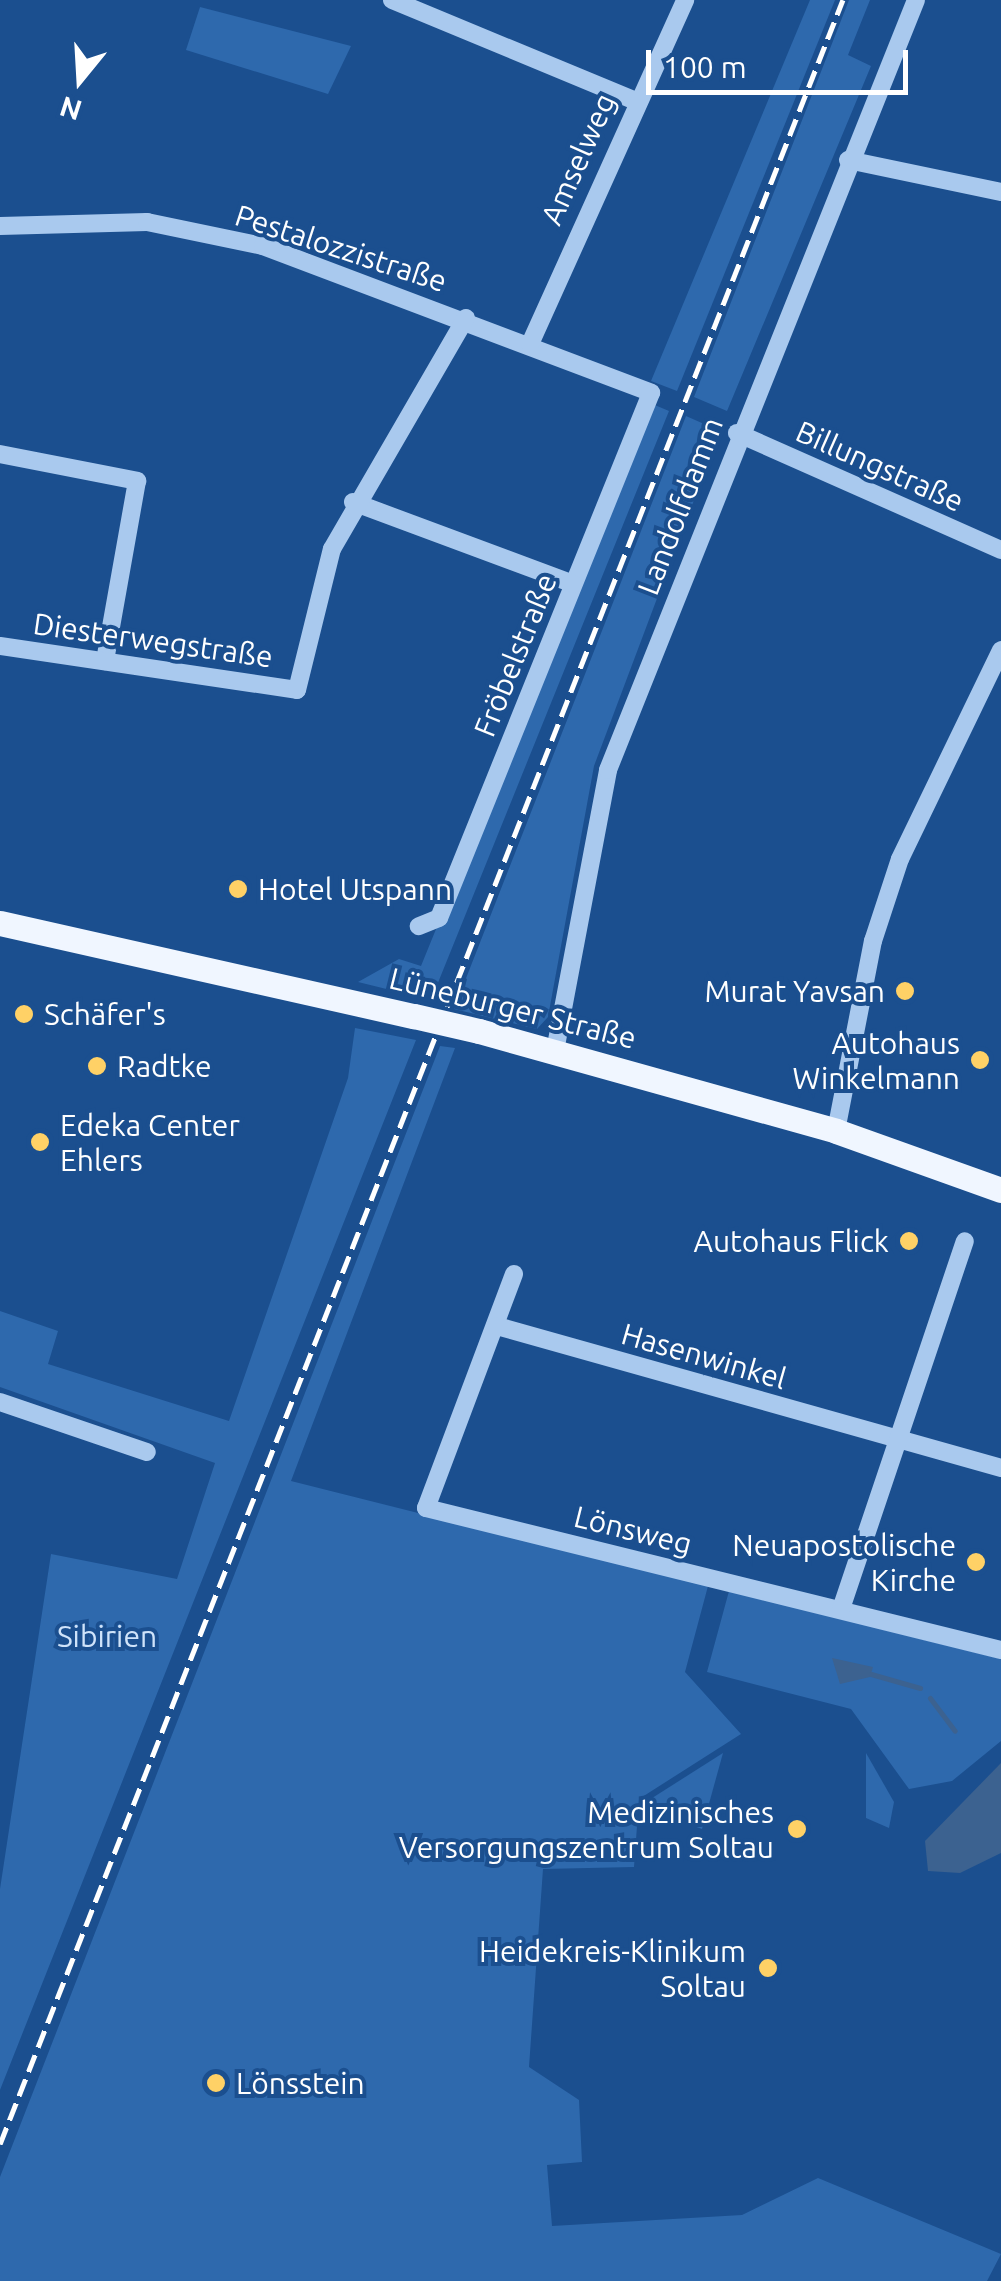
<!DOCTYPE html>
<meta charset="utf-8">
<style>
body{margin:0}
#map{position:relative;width:1001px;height:2281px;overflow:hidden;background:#1b4f8f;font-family:Ubuntu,sans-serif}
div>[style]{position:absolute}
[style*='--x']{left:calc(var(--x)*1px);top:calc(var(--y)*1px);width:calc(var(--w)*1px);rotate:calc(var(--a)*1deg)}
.green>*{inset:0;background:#2e69ad}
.water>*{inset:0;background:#3c6290}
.stream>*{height:5px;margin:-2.5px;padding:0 2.5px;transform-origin:2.5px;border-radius:2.5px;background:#3c6290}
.minor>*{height:18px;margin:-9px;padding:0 9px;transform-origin:9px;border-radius:9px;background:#a9c9ee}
.major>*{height:25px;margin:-12.5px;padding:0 12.5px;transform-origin:12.5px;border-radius:12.5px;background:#f0f6ff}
.rail>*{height:5px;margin-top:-2.5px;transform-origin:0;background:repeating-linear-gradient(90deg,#fff 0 18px,transparent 0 26px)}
.major-bridge>*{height:25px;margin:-12.5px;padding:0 12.5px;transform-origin:12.5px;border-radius:12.5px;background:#f0f6ff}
.dots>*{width:28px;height:28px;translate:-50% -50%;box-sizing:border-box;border:5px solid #1b4f8f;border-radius:50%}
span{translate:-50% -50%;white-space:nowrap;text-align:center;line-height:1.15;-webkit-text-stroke:8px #1b4f8f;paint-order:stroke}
.street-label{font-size:30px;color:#fff}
.poi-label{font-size:30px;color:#fff}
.left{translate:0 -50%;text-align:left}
.right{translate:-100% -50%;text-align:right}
.park-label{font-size:30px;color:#cfe3fa}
.north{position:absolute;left:30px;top:30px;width:100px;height:100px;-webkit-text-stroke:8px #1b4f8f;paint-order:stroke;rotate:198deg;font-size:28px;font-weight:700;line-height:40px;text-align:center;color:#fff}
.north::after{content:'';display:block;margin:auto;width:35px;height:45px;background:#fff;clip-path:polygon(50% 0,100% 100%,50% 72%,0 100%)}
.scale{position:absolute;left:646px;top:50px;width:262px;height:45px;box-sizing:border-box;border:5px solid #fff;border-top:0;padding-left:12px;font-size:30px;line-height:35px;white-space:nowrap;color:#fff;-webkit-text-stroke:8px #1b4f8f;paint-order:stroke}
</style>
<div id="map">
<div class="green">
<div style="clip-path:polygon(810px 0,835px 0,677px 391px,651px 381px)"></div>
<div style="clip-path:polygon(849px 0,870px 0,848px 55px,871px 66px,727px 411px,694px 397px)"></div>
<div style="clip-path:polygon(200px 7px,351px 46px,328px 94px,186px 50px)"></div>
<div style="clip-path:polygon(650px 403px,669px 411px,431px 1000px,358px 982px,399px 959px,421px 966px)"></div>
<div style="clip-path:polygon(686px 416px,720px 431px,594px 766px,548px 1017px,537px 1029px,454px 1009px)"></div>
<div style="clip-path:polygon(355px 1028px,416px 1040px,0 2090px,0 1889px,51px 1554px,177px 1579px,215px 1463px,0 1387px,0 1311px,58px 1331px,48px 1364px,229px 1421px,348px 1078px)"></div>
<div style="clip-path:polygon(440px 1046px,455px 1048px,291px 1481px,708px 1586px,685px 1672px,741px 1734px,639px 1799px,634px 1867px,543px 1869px,529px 2067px,579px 2100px,582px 2162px,547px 2165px,552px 2226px,742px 2215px,818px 2178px,1001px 2254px,987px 2281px,0 2281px,0 2177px)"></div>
<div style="clip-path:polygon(729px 1591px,1001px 1659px,1001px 1741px,952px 1781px,909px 1789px,851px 1709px,707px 1672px)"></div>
<div style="clip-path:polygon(723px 1753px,702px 1829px,658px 1813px,649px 1800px)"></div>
<div style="clip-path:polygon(866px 1753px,894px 1802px,889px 1828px,866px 1818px)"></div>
</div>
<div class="water">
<div style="clip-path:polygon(832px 1658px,873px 1667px,870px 1677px,840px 1684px)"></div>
<div style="clip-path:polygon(1001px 1763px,1001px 1853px,960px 1873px,928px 1871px,925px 1841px)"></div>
</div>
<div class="stream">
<div style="--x:871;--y:1674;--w:51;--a:15.9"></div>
<div style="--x:930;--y:1698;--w:41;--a:52.9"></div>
</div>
<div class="minor">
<div style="--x:392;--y:0;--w:261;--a:22.5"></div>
<div style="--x:848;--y:160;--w:156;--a:11.8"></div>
<div style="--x:0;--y:226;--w:147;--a:-1.6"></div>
<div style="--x:147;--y:222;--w:118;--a:11.7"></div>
<div style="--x:263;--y:246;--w:415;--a:20.7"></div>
<div style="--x:651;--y:393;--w:566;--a:111.99"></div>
<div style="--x:439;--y:918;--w:22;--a:158"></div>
<div style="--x:530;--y:344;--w:377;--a:-65.7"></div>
<div style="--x:737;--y:433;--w:289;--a:23.9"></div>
<div style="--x:0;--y:454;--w:140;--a:11.1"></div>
<div style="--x:137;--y:481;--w:183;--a:100.1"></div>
<div style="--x:353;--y:502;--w:235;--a:20.4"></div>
<div style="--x:0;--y:646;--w:300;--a:8.4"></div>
<div style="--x:297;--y:690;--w:145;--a:-76.1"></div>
<div style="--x:332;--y:549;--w:267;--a:-59.9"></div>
<div style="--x:555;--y:1051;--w:286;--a:-79.3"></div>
<div style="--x:608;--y:770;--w:829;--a:-68.2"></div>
<div style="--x:836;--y:1131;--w:194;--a:-79"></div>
<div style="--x:873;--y:941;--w:86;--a:-71.8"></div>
<div style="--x:900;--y:859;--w:232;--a:-64.2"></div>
<div style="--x:514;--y:1274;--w:250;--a:110.6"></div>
<div style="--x:426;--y:1508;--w:592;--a:13.87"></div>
<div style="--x:497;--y:1326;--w:524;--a:15.73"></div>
<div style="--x:0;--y:1402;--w:155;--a:18.8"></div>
<div style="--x:841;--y:1609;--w:388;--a:-71.4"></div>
</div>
<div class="major">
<div style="--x:0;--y:923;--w:424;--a:12.7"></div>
<div style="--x:479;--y:1031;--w:371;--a:15.6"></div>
<div style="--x:836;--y:1131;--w:175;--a:19.7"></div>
</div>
<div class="rail">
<div style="--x:0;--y:2144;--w:2304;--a:-68.54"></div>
</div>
<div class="major-bridge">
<div style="--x:414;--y:1016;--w:67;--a:13"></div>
</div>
<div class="dots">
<div style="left:238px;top:889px;background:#ffd166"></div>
<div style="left:905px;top:991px;background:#ffd166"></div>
<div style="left:24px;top:1014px;background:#ffd166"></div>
<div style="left:980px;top:1060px;background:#ffd166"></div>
<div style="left:97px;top:1066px;background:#ffd166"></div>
<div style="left:40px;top:1142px;background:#ffd166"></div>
<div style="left:909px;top:1241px;background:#ffd166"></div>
<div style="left:976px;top:1562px;background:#ffd166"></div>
<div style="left:797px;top:1829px;background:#ffd166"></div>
<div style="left:768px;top:1968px;background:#ffd166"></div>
<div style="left:216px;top:2083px;background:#ffd166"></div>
</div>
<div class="street-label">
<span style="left:578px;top:159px;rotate:-66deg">Amselweg</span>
<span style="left:341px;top:248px;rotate:18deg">Pestalozzistraße</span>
<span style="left:880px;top:466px;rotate:24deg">Billungstraße</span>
<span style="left:680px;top:506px;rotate:-69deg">Landolfdamm</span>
<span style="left:153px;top:640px;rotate:8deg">Diesterwegstraße</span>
<span style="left:515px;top:655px;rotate:-68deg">Fröbelstraße</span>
<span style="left:513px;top:1008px;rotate:14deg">Lüneburger Straße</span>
<span style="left:704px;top:1356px;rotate:16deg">Hasenwinkel</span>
<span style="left:633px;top:1530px;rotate:14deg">Lönsweg</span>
</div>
<div class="poi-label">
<span class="left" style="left:258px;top:889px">Hotel Utspann</span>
<span class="right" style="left:885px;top:991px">Murat Yavsan</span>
<span class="left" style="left:44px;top:1014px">Schäfer's</span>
<span class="right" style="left:960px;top:1060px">Autohaus<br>Winkelmann</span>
<span class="left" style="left:117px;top:1066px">Radtke</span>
<span class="left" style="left:60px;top:1142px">Edeka Center<br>Ehlers</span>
<span class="right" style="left:889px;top:1241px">Autohaus Flick</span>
<span class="right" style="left:956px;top:1562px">Neuapostolische<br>Kirche</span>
<span class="right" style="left:774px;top:1829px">Medizinisches<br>Versorgungszentrum Soltau</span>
<span class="right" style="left:746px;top:1968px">Heidekreis-Klinikum<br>Soltau</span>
<span class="left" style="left:236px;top:2083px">Lönsstein</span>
</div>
<div class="park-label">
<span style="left:107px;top:1636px">Sibirien</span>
</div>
<div class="north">N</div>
<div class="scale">100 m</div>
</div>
